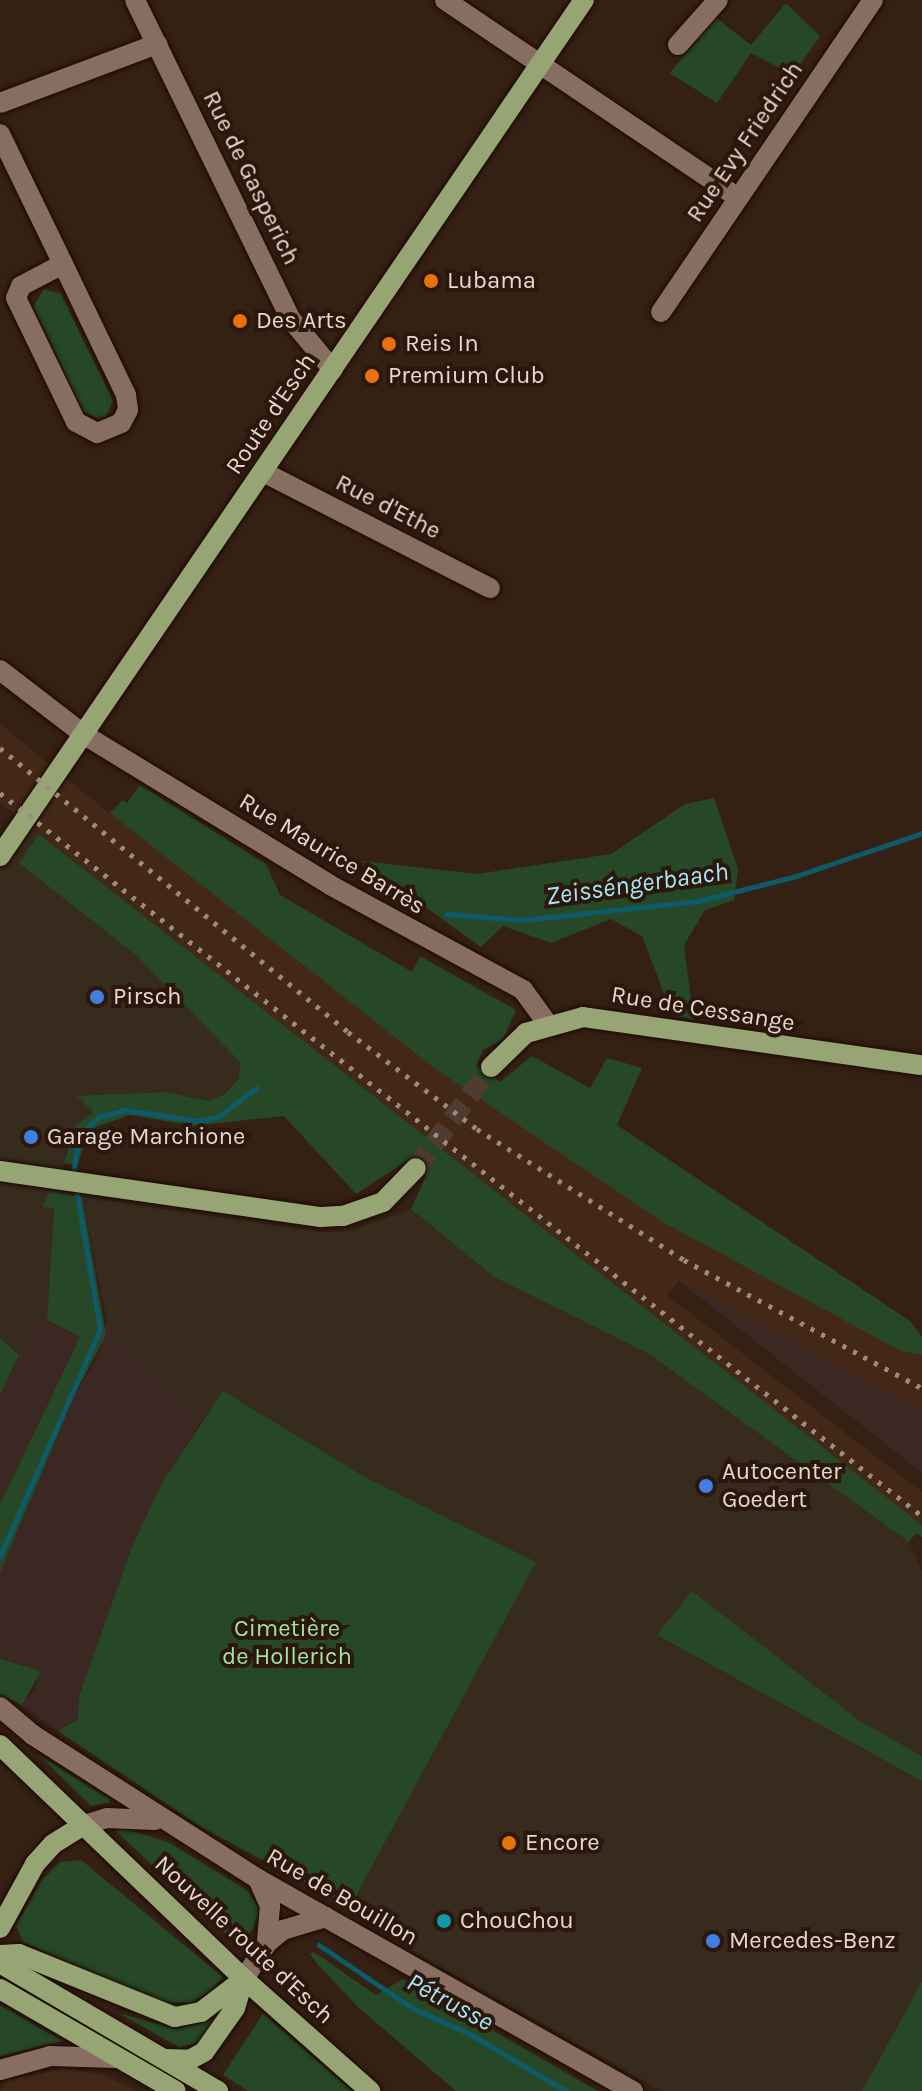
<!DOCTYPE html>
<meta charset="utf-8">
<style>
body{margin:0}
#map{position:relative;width:922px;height:2091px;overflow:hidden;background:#352014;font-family:Karla,sans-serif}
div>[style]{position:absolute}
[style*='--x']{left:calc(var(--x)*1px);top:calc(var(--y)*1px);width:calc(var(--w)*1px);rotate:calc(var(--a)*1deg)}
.commercial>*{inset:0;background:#372b1d}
.industrial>*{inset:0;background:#3b2822}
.built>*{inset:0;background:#432818}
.green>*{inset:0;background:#264826}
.stream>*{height:5px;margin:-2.5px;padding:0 2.5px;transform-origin:2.5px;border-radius:2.5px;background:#0d5b69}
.major-tunnel>*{height:20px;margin-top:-10px;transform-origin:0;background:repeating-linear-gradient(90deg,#503b30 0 20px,transparent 0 30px)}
.roads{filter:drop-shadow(0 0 2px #1c0901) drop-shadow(0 0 2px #1c0901)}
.minor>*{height:20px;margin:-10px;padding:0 10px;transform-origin:10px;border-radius:10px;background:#886e60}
.major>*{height:20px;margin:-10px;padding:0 10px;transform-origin:10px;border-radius:10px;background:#97a474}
.rail>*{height:5px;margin-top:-2.5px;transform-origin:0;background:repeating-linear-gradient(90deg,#9d8b82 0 4px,transparent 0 12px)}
.dots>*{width:22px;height:22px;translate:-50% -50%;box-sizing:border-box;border:4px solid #2b170b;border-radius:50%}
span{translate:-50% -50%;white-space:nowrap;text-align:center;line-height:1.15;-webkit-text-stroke:8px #2b170b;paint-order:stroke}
.street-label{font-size:24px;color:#e6d7cf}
.poi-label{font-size:24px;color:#e6d7cf}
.left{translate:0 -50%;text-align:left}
.park-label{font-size:24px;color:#9fe59e}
.water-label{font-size:26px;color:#a2e7f7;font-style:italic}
</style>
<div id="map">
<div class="commercial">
<div style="clip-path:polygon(24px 822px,39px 834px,20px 862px,136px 955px,240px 1062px,239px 1078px,225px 1094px,208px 1101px,165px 1092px,78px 1097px,93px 1112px,69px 1137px,64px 1163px,68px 1195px,49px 1192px,54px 1207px,47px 1320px,33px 1326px,19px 1355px,0 1338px,0 856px)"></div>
<div style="clip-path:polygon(82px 1197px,320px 1232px,350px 1231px,411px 1209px,494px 1277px,649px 1354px,909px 1542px,922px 1571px,922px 1756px,860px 1721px,657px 1635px,922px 1781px,922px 1981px,862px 2091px,661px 2091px,405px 1947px,408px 1940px,350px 1907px,536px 1562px,365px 1477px,224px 1392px,201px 1422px,107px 1320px)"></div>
</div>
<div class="industrial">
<div style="clip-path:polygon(679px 1281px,922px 1410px,922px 1473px)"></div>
<div style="clip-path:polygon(47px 1320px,80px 1337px,0 1504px,0 1395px,33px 1326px)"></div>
<div style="clip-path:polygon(107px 1320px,201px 1422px,163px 1481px,133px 1544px,79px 1696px,78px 1719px,58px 1731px,22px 1705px,34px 1690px,40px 1671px,0 1659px,0 1573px,75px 1394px,99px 1356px)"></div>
</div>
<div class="built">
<div style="clip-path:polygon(0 724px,109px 813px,123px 800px,483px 1050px,476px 1066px,501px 1082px,512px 1071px,910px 1321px,922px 1337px,922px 1410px,679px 1281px,667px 1295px,922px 1492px,922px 1525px,0 803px)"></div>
<div style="clip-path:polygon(64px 2069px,101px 2074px,137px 2091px,0 2091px,9px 2079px)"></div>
</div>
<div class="green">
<div style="clip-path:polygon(786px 3px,820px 36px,793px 75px,751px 53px,717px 103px,670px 73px,716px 18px,751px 45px)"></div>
<div style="clip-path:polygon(44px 289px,61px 294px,113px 401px,106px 416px,96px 418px,83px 411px,33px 307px)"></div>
<div style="clip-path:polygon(140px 785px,266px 864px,280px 895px,412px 972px,420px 956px,516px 1010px,503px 1039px,483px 1050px,476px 1066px,500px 1082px,532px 1056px,590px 1088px,607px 1058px,642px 1068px,617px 1125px,910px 1321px,922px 1337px,922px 1355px,901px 1351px,661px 1221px,433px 1067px,110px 813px,123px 800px,127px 803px)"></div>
<div style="clip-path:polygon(714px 798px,738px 869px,734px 900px,705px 910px,684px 945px,694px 1020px,672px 1014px,642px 936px,611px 919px,551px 943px,503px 926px,481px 947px,362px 861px,477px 874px,611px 854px,685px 804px)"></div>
<div style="clip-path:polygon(39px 834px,922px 1525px,922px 1537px,916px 1533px,909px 1542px,649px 1354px,494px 1277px,411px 1209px,426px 1176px,408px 1160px,356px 1194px,284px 1116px,194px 1126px,130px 1115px,91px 1129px,77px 1165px,64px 1163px,74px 1128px,93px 1112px,77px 1096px,166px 1092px,208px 1101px,225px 1094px,239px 1078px,240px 1062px,136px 955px,19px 863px)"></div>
<div style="clip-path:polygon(49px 1192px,82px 1197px,106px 1335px,75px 1394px,0 1573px,0 1504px,80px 1337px,47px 1320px,54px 1208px,42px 1207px)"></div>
<div style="clip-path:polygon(0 1338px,19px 1355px,0 1395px)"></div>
<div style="clip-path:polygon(223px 1391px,365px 1477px,536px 1562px,350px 1907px,203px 1828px,58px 1731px,78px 1719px,79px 1696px,133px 1544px,163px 1481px)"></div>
<div style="clip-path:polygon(692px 1591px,860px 1721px,922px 1756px,922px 1781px,657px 1635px)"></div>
<div style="clip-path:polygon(0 1659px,41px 1671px,22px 1705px,0 1694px)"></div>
<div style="clip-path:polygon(40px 1756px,109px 1799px,110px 1802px,91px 1806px)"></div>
<div style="clip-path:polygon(122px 1828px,168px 1842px,248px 1891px,260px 1911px,243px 1950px,119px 1834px,116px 1829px)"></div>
<div style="clip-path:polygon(81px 1860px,223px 1977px,209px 1992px,190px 2003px,156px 2001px,23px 1942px,16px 1926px,42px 1880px,60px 1862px)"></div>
<div style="clip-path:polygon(314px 1952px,376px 1995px,403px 1979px,598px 2091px,456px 2091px,360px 2009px,318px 1965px,310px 1954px)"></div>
<div style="clip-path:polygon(922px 1981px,922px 2091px,862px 2091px)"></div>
<div style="clip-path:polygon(0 2005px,62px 2041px,0 2056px)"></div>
<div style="clip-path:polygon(119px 2013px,175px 2029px,216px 2019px,199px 2041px,180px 2048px)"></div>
<div style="clip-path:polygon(263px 2014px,352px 2091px,248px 2091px,223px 2075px)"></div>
</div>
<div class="stream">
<div style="--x:446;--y:914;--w:77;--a:4.5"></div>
<div style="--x:523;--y:920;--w:176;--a:-6.2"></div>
<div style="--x:698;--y:901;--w:101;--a:-14.3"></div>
<div style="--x:796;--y:876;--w:133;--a:-18.8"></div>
<div style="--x:73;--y:1174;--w:39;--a:-81"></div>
<div style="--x:79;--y:1135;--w:27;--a:-42"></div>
<div style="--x:99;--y:1117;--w:27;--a:-15"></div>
<div style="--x:125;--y:1110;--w:75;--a:8.5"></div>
<div style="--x:199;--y:1121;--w:19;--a:-12"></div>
<div style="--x:218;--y:1117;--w:48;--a:-37.3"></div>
<div style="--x:0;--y:1556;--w:248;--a:-66.2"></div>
<div style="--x:100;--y:1329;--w:143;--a:-99.7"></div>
<div style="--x:319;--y:1945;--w:112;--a:34.1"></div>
<div style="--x:412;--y:2008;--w:64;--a:24.1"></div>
<div style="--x:470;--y:2034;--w:112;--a:30.7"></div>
</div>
<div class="major-tunnel">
<div style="--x:416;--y:1168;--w:126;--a:-53.4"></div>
</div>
<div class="roads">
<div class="minor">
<div style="--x:135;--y:0;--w:354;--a:64"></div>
<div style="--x:290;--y:318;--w:67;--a:50.4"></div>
<div style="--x:445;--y:0;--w:354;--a:34"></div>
<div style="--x:678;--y:45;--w:60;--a:-48.4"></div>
<div style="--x:0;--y:103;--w:168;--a:-20.6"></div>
<div style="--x:0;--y:134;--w:144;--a:64.1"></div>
<div style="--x:63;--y:264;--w:145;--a:64.3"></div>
<div style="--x:126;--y:395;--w:15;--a:82"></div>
<div style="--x:128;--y:410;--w:15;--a:118"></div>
<div style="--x:121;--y:423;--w:26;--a:157"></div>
<div style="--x:97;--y:433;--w:24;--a:-152"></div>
<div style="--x:76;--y:422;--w:138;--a:-115.8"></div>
<div style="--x:16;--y:298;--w:13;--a:-67"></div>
<div style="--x:21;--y:286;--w:47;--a:-27.6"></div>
<div style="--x:661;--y:312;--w:377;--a:-55.8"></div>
<div style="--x:263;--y:472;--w:255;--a:27.1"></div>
<div style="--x:0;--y:670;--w:105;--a:37.6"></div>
<div style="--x:83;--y:734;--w:289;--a:31.4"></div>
<div style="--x:330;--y:885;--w:220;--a:28.5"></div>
<div style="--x:523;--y:990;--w:41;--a:54"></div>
<div style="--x:0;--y:1707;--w:43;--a:40.3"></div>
<div style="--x:33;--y:1735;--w:267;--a:32.6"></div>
<div style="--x:258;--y:1879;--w:431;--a:29.5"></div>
<div style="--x:84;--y:1825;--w:24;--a:-17"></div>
<div style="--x:107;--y:1818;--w:48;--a:2.4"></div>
<div style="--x:258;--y:1879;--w:30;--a:66"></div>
<div style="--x:270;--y:1906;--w:37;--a:95"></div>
<div style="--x:244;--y:1979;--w:43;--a:-57.4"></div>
<div style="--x:267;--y:1943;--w:21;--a:-39"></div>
<div style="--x:283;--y:1930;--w:45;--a:-16.8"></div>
<div style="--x:0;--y:2070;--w:52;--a:-15.6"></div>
<div style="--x:50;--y:2056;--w:65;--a:1.8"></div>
</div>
<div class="major">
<div style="--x:0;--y:856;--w:1036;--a:-55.7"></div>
<div style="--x:491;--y:1067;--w:49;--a:-44.2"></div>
<div style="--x:526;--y:1033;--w:59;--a:-15.7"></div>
<div style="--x:583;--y:1017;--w:342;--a:8.1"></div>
<div style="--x:0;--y:1171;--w:324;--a:8.2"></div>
<div style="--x:321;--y:1217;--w:22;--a:-3"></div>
<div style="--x:343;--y:1216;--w:42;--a:-19.3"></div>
<div style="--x:383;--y:1202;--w:47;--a:-45.9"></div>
<div style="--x:0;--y:1745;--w:338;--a:43.8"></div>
<div style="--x:244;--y:1979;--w:169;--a:41.6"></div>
<div style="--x:0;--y:1928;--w:73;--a:-61.3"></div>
<div style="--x:35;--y:1864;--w:27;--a:-48"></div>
<div style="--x:53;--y:1844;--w:36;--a:-32"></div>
<div style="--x:0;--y:1955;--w:19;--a:-3"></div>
<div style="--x:19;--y:1954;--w:168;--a:22"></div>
<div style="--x:175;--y:2017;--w:26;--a:-11"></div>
<div style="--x:201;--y:2012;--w:54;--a:-37.5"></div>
<div style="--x:0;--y:1963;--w:253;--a:30.4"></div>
<div style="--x:0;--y:1989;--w:203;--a:30.1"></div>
<div style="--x:166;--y:2059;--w:23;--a:2"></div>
<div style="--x:189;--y:2060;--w:17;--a:-28"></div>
<div style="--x:204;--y:2052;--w:54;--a:-54.8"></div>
<div style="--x:235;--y:2008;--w:30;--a:-73"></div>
</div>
</div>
<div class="rail">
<div style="--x:0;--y:748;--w:449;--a:39.2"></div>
<div style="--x:348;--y:1032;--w:161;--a:36.9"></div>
<div style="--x:477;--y:1129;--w:245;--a:32.3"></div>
<div style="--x:684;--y:1260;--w:270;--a:28.3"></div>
<div style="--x:0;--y:793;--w:1172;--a:38.1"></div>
</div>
<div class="dots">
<div style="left:431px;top:281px;background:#e8710a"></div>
<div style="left:240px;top:321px;background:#e8710a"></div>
<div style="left:389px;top:344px;background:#e8710a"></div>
<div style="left:372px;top:376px;background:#e8710a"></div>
<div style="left:97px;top:997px;background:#3f7fe0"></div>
<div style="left:31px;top:1137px;background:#3f7fe0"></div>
<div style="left:706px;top:1486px;background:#3f7fe0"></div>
<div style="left:509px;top:1843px;background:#e8710a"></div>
<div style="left:444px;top:1921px;background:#0f9aa8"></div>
<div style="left:713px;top:1941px;background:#3f7fe0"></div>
</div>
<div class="street-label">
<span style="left:745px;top:142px;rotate:-56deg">Rue Evy Friedrich</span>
<span style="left:251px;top:178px;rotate:64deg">Rue de Gasperich</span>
<span style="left:271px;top:414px;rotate:-56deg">Route d'Esch</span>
<span style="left:388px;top:507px;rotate:27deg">Rue d'Ethe</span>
<span style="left:332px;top:854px;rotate:31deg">Rue Maurice Barrès</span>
<span style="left:703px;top:1009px;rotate:9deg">Rue de Cessange</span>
<span style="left:342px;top:1897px;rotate:30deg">Rue de Bouillon</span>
<span style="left:244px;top:1940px;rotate:43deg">Nouvelle route d'Esch</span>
</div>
<div class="poi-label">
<span class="left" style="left:447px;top:281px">Lubama</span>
<span class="left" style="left:256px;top:321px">Des Arts</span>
<span class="left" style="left:405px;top:344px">Reis In</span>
<span class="left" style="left:388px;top:376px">Premium Club</span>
<span class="left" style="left:113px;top:997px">Pirsch</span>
<span class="left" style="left:47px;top:1137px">Garage Marchione</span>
<span class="left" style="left:722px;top:1486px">Autocenter<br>Goedert</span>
<span class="left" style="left:525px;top:1843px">Encore</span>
<span class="left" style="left:460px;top:1921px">ChouChou</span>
<span class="left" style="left:729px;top:1941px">Mercedes-Benz</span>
</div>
<div class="park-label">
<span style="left:287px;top:1643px">Cimetière<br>de Hollerich</span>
</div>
<div class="water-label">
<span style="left:637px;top:884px;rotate:-8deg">Zeisséngerbaach</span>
<span style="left:450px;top:2002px;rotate:28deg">Pétrusse</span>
</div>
</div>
